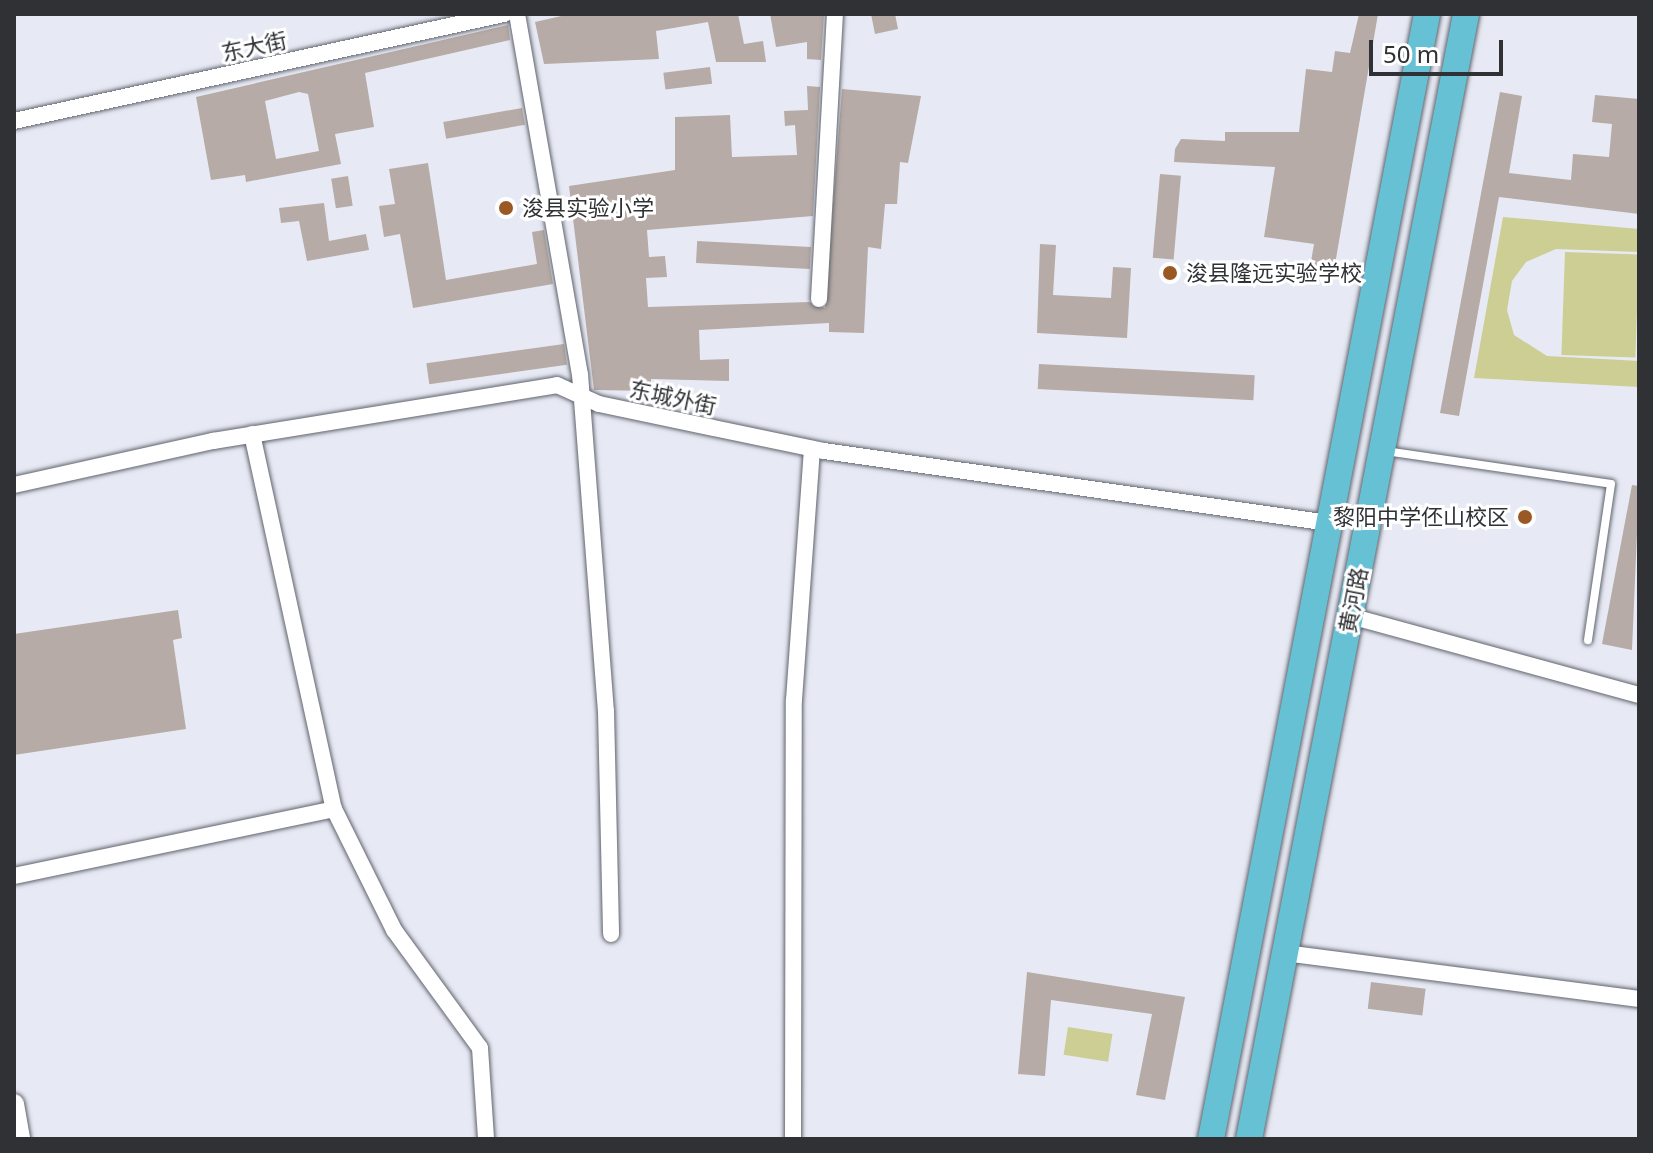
<!DOCTYPE html>
<meta charset="utf-8">
<style>
body{margin:0}
#map{position:relative;width:1653px;height:1153px;overflow:hidden;background:#e7eaf5;font-family:"Noto Sans","Noto Sans SC",sans-serif}
div>[style]{position:absolute}
[style*='--x']{left:calc(var(--x)*1px);top:calc(var(--y)*1px);width:calc(var(--w)*1px);rotate:calc(var(--a)*1deg)}
.green>*{inset:0;background:#ccce94;transform-origin:0 0}
.building>*{inset:0;background:#b6aba6;transform-origin:0 0}
.roads{filter:drop-shadow(0 0 2px #60646c) drop-shadow(0 0 2px #60646c)}
.service>*{height:8px;margin:-4px;padding:0 4px;transform-origin:4px;border-radius:4px;background:#fff}
.minor>*{height:16px;margin:-8px;padding:0 8px;transform-origin:8px;border-radius:8px;background:#fff}
.tertiary>*{height:20px;margin:-10px;padding:0 10px;transform-origin:10px;border-radius:10px;background:#fff}
.primary>*{height:26px;margin:-13px;padding:0 13px;transform-origin:13px;border-radius:13px;background:#67c1d5}
.dots>*{width:22px;height:22px;translate:-50% -50%;box-sizing:border-box;border:4px solid #fff;border-radius:50%}
span{translate:-50% -50%;white-space:nowrap;text-align:center;line-height:1.15;-webkit-text-stroke:6px #fff;paint-order:stroke}
.street-label{font-size:22px;color:#2f3135}
.poi-label{font-size:22px;color:#2f3135}
.left{translate:0 -50%;text-align:left}
.right{translate:-100% -50%;text-align:right}
.frame{position:absolute;inset:0;border:16px solid #2f3135;pointer-events:none}
.scale{position:absolute;left:1369px;top:40px;width:134px;height:36px;box-sizing:border-box;border:4px solid #2f3135;border-top:0;padding-left:10px;font-size:24px;line-height:28px;white-space:nowrap;color:#2f3135;-webkit-text-stroke:6px #fff;paint-order:stroke}
</style>
<div id="map">
<div class="green">
<div style="clip-path:polygon(1503px 217px,1639px 229px,1639px 252px,1556px 249px,1526px 262px,1512px 281px,1507px 310px,1514px 335px,1547px 356px,1639px 361px,1639px 387px,1474px 378px)"></div>
<div style="left:1565px;top:252px;width:74px;height:103px;rotate:2deg"></div>
<div style="left:1068px;top:1027px;width:45px;height:28px;rotate:9deg"></div>
</div>
<div class="building">
<div style="clip-path:polygon(570px 14px,738px 14px,744px 44px,763px 41px,766px 62px,716px 62px,708px 22px,656px 31px,659px 59px,544px 64px,535px 22px)"></div>
<div style="clip-path:polygon(770px 14px,824px 14px,821px 60px,807px 59px,807px 42px,776px 47px)"></div>
<div style="clip-path:polygon(871px 14px,895px 14px,898px 29px,875px 34px)"></div>
<div style="clip-path:polygon(1359px 14px,1378px 14px,1332px 282px,1308px 279px,1314px 244px,1264px 237px,1275px 167px,1174px 162px,1175px 149px,1181px 139px,1225px 141px,1225px 132px,1299px 132px,1306px 69px,1332px 72px,1335px 51px,1350px 53px)"></div>
<div style="clip-path:polygon(evenodd,508px 25px,510px 40px,365px 73px,374px 127px,335px 134px,341px 164px,246px 182px,245px 175px,211px 180px,196px 97px,508px 25px,299px 92px,308px 94px,319px 151px,276px 159px,265px 101px,299px 92px)"></div>
<div style="left:710px;top:67px;width:17px;height:47px;rotate:83deg"></div>
<div style="clip-path:polygon(807px 86px,820px 87px,813px 216px,647px 230px,649px 257px,665px 256px,667px 277px,646px 278px,648px 307px,809px 302px,825px 308px,842px 89px,921px 96px,908px 163px,900px 162px,897px 204px,885px 204px,881px 249px,868px 247px,864px 333px,829px 332px,829px 323px,699px 330px,700px 360px,729px 359px,729px 381px,651px 379px,651px 391px,594px 390px,569px 186px,675px 170px,675px 117px,730px 115px,732px 157px,797px 155px,795px 125px,785px 126px,784px 111px,808px 110px)"></div>
<div style="clip-path:polygon(1500px 92px,1522px 96px,1509px 173px,1571px 180px,1573px 154px,1609px 157px,1612px 124px,1592px 122px,1595px 95px,1639px 99px,1639px 214px,1499px 197px,1459px 416px,1440px 413px)"></div>
<div style="left:522px;top:108px;width:17px;height:80px;rotate:80deg"></div>
<div style="clip-path:polygon(428px 163px,446px 280px,537px 264px,532px 232px,544px 230px,553px 284px,413px 308px,400px 234px,384px 237px,379px 206px,395px 204px,389px 169px)"></div>
<div style="left:1160px;top:174px;width:21px;height:84px;rotate:5deg"></div>
<div style="left:348px;top:176px;width:30px;height:17px;rotate:81deg"></div>
<div style="clip-path:polygon(324px 203px,329px 241px,366px 234px,369px 250px,307px 261px,299px 221px,281px 223px,279px 208px)"></div>
<div style="clip-path:polygon(1040px 244px,1056px 245px,1053px 295px,1111px 298px,1113px 267px,1131px 268px,1127px 338px,1037px 333px)"></div>
<div style="left:811px;top:247px;width:22px;height:114px;rotate:93deg"></div>
<div style="left:564px;top:344px;width:21px;height:139px;rotate:82deg"></div>
<div style="left:1039px;top:364px;width:216px;height:25px;rotate:3deg"></div>
<div style="clip-path:polygon(1632px 485px,1639px 486px,1632px 650px,1602px 644px)"></div>
<div style="clip-path:polygon(178px 610px,182px 638px,173px 640px,186px 729px,14px 755px,14px 634px)"></div>
<div style="clip-path:polygon(1027px 972px,1185px 997px,1165px 1100px,1136px 1095px,1152px 1014px,1051px 1000px,1045px 1076px,1018px 1074px)"></div>
<div style="left:1371px;top:982px;width:55px;height:27px;rotate:7deg"></div>
</div>
<div class="roads">
<div class="service">
<div style="--x:1386;--y:451;--w:227;--a:8.3"></div>
<div style="--x:1611;--y:484;--w:158;--a:98.4"></div>
</div>
<div class="minor">
<div style="--x:517;--y:14;--w:365;--a:80.1"></div>
<div style="--x:580;--y:374;--w:338;--a:85.6"></div>
<div style="--x:606;--y:711;--w:223;--a:88.7"></div>
<div style="--x:14;--y:121;--w:502;--a:-12.32"></div>
<div style="--x:819;--y:299;--w:285;--a:-86.8"></div>
<div style="--x:252;--y:434;--w:384;--a:77.7"></div>
<div style="--x:334;--y:809;--w:135;--a:63.6"></div>
<div style="--x:394;--y:930;--w:146;--a:53.9"></div>
<div style="--x:480;--y:1048;--w:91;--a:86.2"></div>
<div style="--x:14;--y:485;--w:204;--a:-12.5"></div>
<div style="--x:213;--y:441;--w:349;--a:-9.2"></div>
<div style="--x:557;--y:385;--w:46;--a:24.3"></div>
<div style="--x:599;--y:404;--w:230;--a:11.8"></div>
<div style="--x:824;--y:451;--w:510;--a:8.11"></div>
<div style="--x:1350;--y:616;--w:300;--a:15.3"></div>
<div style="--x:14;--y:876;--w:327;--a:-11.8"></div>
<div style="--x:1285;--y:953;--w:357;--a:7.4"></div>
<div style="--x:793;--y:1139;--w:439;--a:-89.9"></div>
<div style="--x:794;--y:700;--w:252;--a:-85.9"></div>
</div>
<div class="tertiary">
<div style="--x:14;--y:1104;--w:36;--a:80"></div>
</div>
<div class="primary">
<div style="--x:1211;--y:1139;--w:1146;--a:-79.13"></div>
<div style="--x:1249;--y:1139;--w:1146;--a:-79.08"></div>
</div>
</div>
<div class="dots">
<div style="left:506px;top:208px;background:#9a5924"></div>
<div style="left:1170px;top:273px;background:#9a5924"></div>
<div style="left:1525px;top:517px;background:#9a5924"></div>
</div>
<div class="street-label">
<span style="left:254px;top:46px;rotate:-12deg">东大街</span>
<span style="left:673px;top:397px;rotate:12deg">东城外街</span>
<span style="left:1353px;top:600px;rotate:-79deg">黄河路</span>
</div>
<div class="poi-label">
<span class="left" style="left:522px;top:208px">浚县实验小学</span>
<span class="left" style="left:1186px;top:273px">浚县隆远实验学校</span>
<span class="right" style="left:1509px;top:517px">黎阳中学伾山校区</span>
</div>
<div class="frame"></div>
<div class="scale">50 m</div>
</div>
